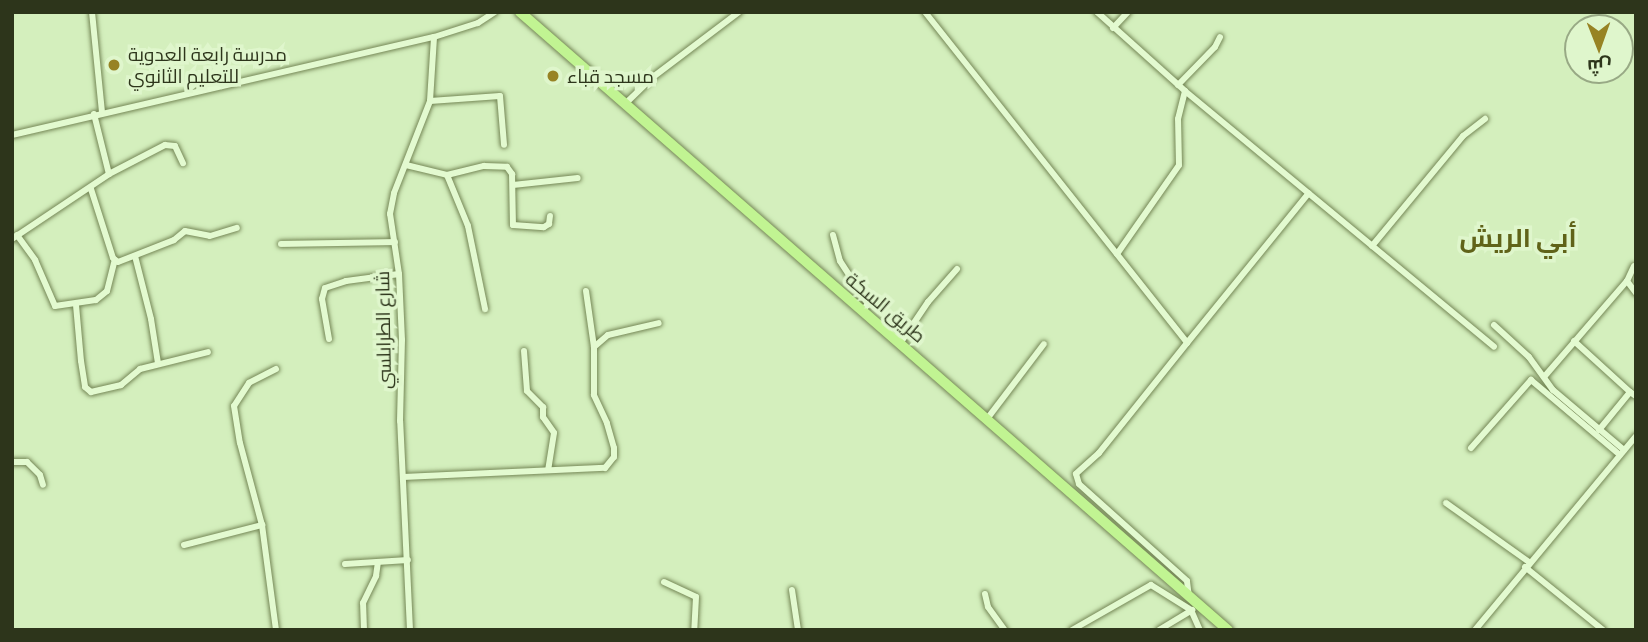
<!DOCTYPE html>
<meta charset="utf-8">
<style>
body{margin:0}
#map{position:relative;width:1648px;height:642px;overflow:hidden;background:#d4efbd;font-family:Literata,Cairo,serif}
div>[style]{position:absolute}
[style*='--x']{left:calc(var(--x)*1px);top:calc(var(--y)*1px);width:calc(var(--w)*1px);rotate:calc(var(--a)*1deg)}
.roads{filter:drop-shadow(0 0 2px #758756) drop-shadow(0 0 2px #758756)}
.minor>*{height:6px;margin:-3px;padding:0 3px;transform-origin:3px;border-radius:3px;background:#e3fad0}
.primary>*{height:10px;margin:-5px;padding:0 5px;transform-origin:5px;border-radius:5px;background:#c1f492}
.dots>*{width:19px;height:19px;translate:-50% -50%;box-sizing:border-box;border:4px solid #dff6cc;border-radius:50%}
span{translate:-50% -50%;white-space:nowrap;text-align:center;line-height:1.15;-webkit-text-stroke:7px #dff6cc;paint-order:stroke}
.poi-label{font-size:19px;color:#2d351b}
.left{translate:0 -50%;text-align:left}
.street-label{font-size:19px;color:#2d351b}
.district-label{font-size:26px;color:#606319;font-weight:700}
.frame{position:absolute;inset:0;border:14px solid #2d351b;pointer-events:none}
.north{position:absolute;left:1564px;top:14px;width:70px;height:70px;box-sizing:border-box;background:#dff6cc;border:2px solid #98a985;border-radius:50%;rotate:179deg;font-size:19px;font-weight:700;line-height:28px;text-align:center;color:#2d351b}
.north::after{content:'';display:block;margin:auto;width:24px;height:32px;background:#978324;clip-path:polygon(50% 0,100% 100%,50% 72%,0 100%)}
</style>
<div id="map">
<div class="roads">
<div class="minor">
<div style="--x:92;--y:12;--w:100;--a:84.3"></div>
<div style="--x:925;--y:12;--w:422;--a:51.6"></div>
<div style="--x:1187;--y:343;--w:193;--a:-50.9"></div>
<div style="--x:1097;--y:12;--w:118;--a:41.9"></div>
<div style="--x:1185;--y:91;--w:401;--a:39.6"></div>
<div style="--x:1113;--y:28;--w:22;--a:-47"></div>
<div style="--x:1178;--y:85;--w:53;--a:-45.8"></div>
<div style="--x:1215;--y:47;--w:11;--a:-63"></div>
<div style="--x:430;--y:101;--w:70;--a:-4.1"></div>
<div style="--x:500;--y:96;--w:49;--a:85.3"></div>
<div style="--x:625;--y:104;--w:39;--a:-44"></div>
<div style="--x:653;--y:77;--w:108;--a:-37.1"></div>
<div style="--x:94;--y:114;--w:62;--a:76"></div>
<div style="--x:12;--y:135;--w:433;--a:-13.1"></div>
<div style="--x:434;--y:37;--w:46;--a:-17.7"></div>
<div style="--x:478;--y:23;--w:20;--a:-33"></div>
<div style="--x:406;--y:165;--w:42;--a:13.7"></div>
<div style="--x:447;--y:175;--w:38;--a:-14"></div>
<div style="--x:484;--y:166;--w:23;--a:2"></div>
<div style="--x:507;--y:167;--w:9;--a:54"></div>
<div style="--x:512;--y:174;--w:51;--a:88.9"></div>
<div style="--x:513;--y:225;--w:31;--a:4"></div>
<div style="--x:544;--y:227;--w:6;--a:-31"></div>
<div style="--x:549;--y:224;--w:8;--a:-83"></div>
<div style="--x:447;--y:175;--w:55;--a:67.6"></div>
<div style="--x:468;--y:226;--w:85;--a:78.4"></div>
<div style="--x:513;--y:185;--w:65;--a:-6.1"></div>
<div style="--x:91;--y:189;--w:72;--a:72.3"></div>
<div style="--x:113;--y:258;--w:6;--a:39"></div>
<div style="--x:118;--y:262;--w:60;--a:-21.4"></div>
<div style="--x:174;--y:240;--w:14;--a:-39"></div>
<div style="--x:185;--y:231;--w:25;--a:11"></div>
<div style="--x:210;--y:236;--w:28;--a:-17"></div>
<div style="--x:17;--y:235;--w:31;--a:54"></div>
<div style="--x:35;--y:260;--w:50;--a:66.5"></div>
<div style="--x:55;--y:306;--w:41;--a:-8.3"></div>
<div style="--x:96;--y:300;--w:14;--a:-39"></div>
<div style="--x:107;--y:291;--w:32;--a:-76"></div>
<div style="--x:833;--y:235;--w:27;--a:75"></div>
<div style="--x:840;--y:261;--w:51;--a:56.9"></div>
<div style="--x:868;--y:304;--w:9;--a:131"></div>
<div style="--x:12;--y:239;--w:117;--a:-33.8"></div>
<div style="--x:109;--y:174;--w:63;--a:-27.4"></div>
<div style="--x:165;--y:145;--w:10;--a:6"></div>
<div style="--x:175;--y:146;--w:19;--a:65"></div>
<div style="--x:281;--y:244;--w:114;--a:-1"></div>
<div style="--x:1372;--y:246;--w:143;--a:-50.4"></div>
<div style="--x:1463;--y:136;--w:28;--a:-38"></div>
<div style="--x:1117;--y:254;--w:108;--a:-55.1"></div>
<div style="--x:1179;--y:165;--w:46;--a:-91.2"></div>
<div style="--x:1178;--y:119;--w:29;--a:-76"></div>
<div style="--x:135;--y:256;--w:65;--a:75.7"></div>
<div style="--x:151;--y:319;--w:45;--a:81"></div>
<div style="--x:1634;--y:266;--w:17;--a:115"></div>
<div style="--x:1627;--y:281;--w:15;--a:53"></div>
<div style="--x:586;--y:291;--w:57;--a:81.9"></div>
<div style="--x:76;--y:305;--w:56;--a:84.9"></div>
<div style="--x:81;--y:361;--w:26;--a:81"></div>
<div style="--x:85;--y:387;--w:8;--a:40"></div>
<div style="--x:91;--y:392;--w:31;--a:-13"></div>
<div style="--x:121;--y:385;--w:25;--a:-40"></div>
<div style="--x:140;--y:369;--w:70;--a:-14"></div>
<div style="--x:1494;--y:325;--w:47;--a:42.4"></div>
<div style="--x:1529;--y:357;--w:41;--a:54"></div>
<div style="--x:1553;--y:390;--w:93;--a:40.2"></div>
<div style="--x:329;--y:339;--w:41;--a:-99.9"></div>
<div style="--x:322;--y:299;--w:11;--a:-75"></div>
<div style="--x:325;--y:288;--w:22;--a:-18"></div>
<div style="--x:346;--y:281;--w:53;--a:-7.5"></div>
<div style="--x:1574;--y:341;--w:76;--a:42.3"></div>
<div style="--x:901;--y:342;--w:48;--a:-56"></div>
<div style="--x:928;--y:302;--w:44;--a:-48.7"></div>
<div style="--x:1187;--y:343;--w:141;--a:128.7"></div>
<div style="--x:1099;--y:453;--w:31;--a:138"></div>
<div style="--x:1076;--y:474;--w:10;--a:73"></div>
<div style="--x:1079;--y:484;--w:145;--a:41.9"></div>
<div style="--x:1187;--y:581;--w:16;--a:83"></div>
<div style="--x:524;--y:351;--w:40;--a:85.7"></div>
<div style="--x:527;--y:391;--w:23;--a:45"></div>
<div style="--x:543;--y:407;--w:10;--a:90"></div>
<div style="--x:543;--y:417;--w:19;--a:55"></div>
<div style="--x:554;--y:433;--w:36;--a:99"></div>
<div style="--x:276;--y:369;--w:30;--a:153"></div>
<div style="--x:249;--y:383;--w:27;--a:123"></div>
<div style="--x:234;--y:406;--w:37;--a:81"></div>
<div style="--x:240;--y:443;--w:85;--a:75"></div>
<div style="--x:262;--y:525;--w:106;--a:82.4"></div>
<div style="--x:1544;--y:377;--w:127;--a:-49.2"></div>
<div style="--x:987;--y:419;--w:94;--a:-52.8"></div>
<div style="--x:1599;--y:430;--w:49;--a:-50.8"></div>
<div style="--x:1630;--y:392;--w:7;--a:34"></div>
<div style="--x:1471;--y:448;--w:91;--a:-48.6"></div>
<div style="--x:1531;--y:380;--w:116;--a:40.1"></div>
<div style="--x:12;--y:462;--w:15;--a:0"></div>
<div style="--x:27;--y:462;--w:18;--a:45"></div>
<div style="--x:40;--y:475;--w:10;--a:73"></div>
<div style="--x:403;--y:477;--w:202;--a:-2.6"></div>
<div style="--x:605;--y:468;--w:14;--a:-51"></div>
<div style="--x:614;--y:457;--w:9;--a:-90"></div>
<div style="--x:614;--y:448;--w:26;--a:-106"></div>
<div style="--x:607;--y:423;--w:31;--a:-115"></div>
<div style="--x:594;--y:395;--w:48;--a:-90"></div>
<div style="--x:594;--y:347;--w:18;--a:-41"></div>
<div style="--x:608;--y:335;--w:52;--a:-13.2"></div>
<div style="--x:1446;--y:503;--w:102;--a:35.4"></div>
<div style="--x:184;--y:545;--w:81;--a:-14.4"></div>
<div style="--x:345;--y:564;--w:63;--a:-3.6"></div>
<div style="--x:1525;--y:567;--w:100;--a:38.9"></div>
<div style="--x:664;--y:582;--w:35;--a:25"></div>
<div style="--x:696;--y:597;--w:33;--a:93"></div>
<div style="--x:792;--y:590;--w:40;--a:81.5"></div>
<div style="--x:985;--y:594;--w:13;--a:77"></div>
<div style="--x:988;--y:607;--w:29;--a:54"></div>
<div style="--x:364;--y:630;--w:27;--a:-92"></div>
<div style="--x:363;--y:603;--w:30;--a:-64"></div>
<div style="--x:376;--y:576;--w:14;--a:-82"></div>
<div style="--x:410;--y:630;--w:209;--a:-92.7"></div>
<div style="--x:400;--y:421;--w:81;--a:-88.6"></div>
<div style="--x:402;--y:340;--w:66;--a:-92.6"></div>
<div style="--x:399;--y:274;--w:61;--a:-98.5"></div>
<div style="--x:390;--y:214;--w:21;--a:-79"></div>
<div style="--x:394;--y:193;--w:99;--a:-68.6"></div>
<div style="--x:430;--y:101;--w:64;--a:-86.4"></div>
<div style="--x:1072;--y:630;--w:91;--a:-29.7"></div>
<div style="--x:1151;--y:585;--w:47;--a:32"></div>
<div style="--x:1191;--y:610;--w:22;--a:66"></div>
<div style="--x:1159;--y:630;--w:39;--a:-31"></div>
<div style="--x:1475;--y:630;--w:252;--a:-50.3"></div>
</div>
<div class="primary">
<div style="--x:520;--y:12;--w:940;--a:41.12"></div>
</div>
</div>
<div class="dots">
<div style="left:114px;top:65px;background:#978324"></div>
<div style="left:553px;top:76px;background:#978324"></div>
</div>
<div class="poi-label">
<span class="left" style="left:128px;top:65px">مدرسة رابعة العدوية<br>للتعليم الثانوي</span>
<span class="left" style="left:567px;top:76px">مسجد قباء</span>
</div>
<div class="street-label">
<span style="left:886px;top:307px;rotate:40deg">طريق السكة</span>
<span style="left:383px;top:330px;rotate:-91deg">شارع الطرابلسي</span>
</div>
<div class="district-label">
<span style="left:1518px;top:236px">أبي الريش</span>
</div>
<div class="frame"></div>
<div class="north">ش</div>
</div>
